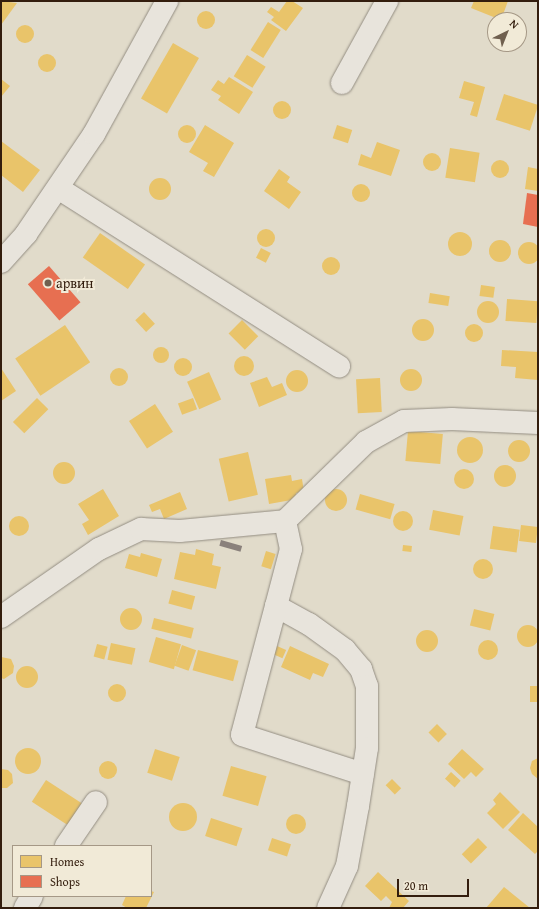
<!DOCTYPE html>
<meta charset="utf-8">
<style>
body{margin:0}
#map{position:relative;width:539px;height:909px;overflow:hidden;background:#e1dbca;font-family:"Gentium Book Plus",serif}
div>[style]{position:absolute}
[style*='--x']{left:calc(var(--x)*1px);top:calc(var(--y)*1px);width:calc(var(--w)*1px);rotate:calc(var(--a)*1deg)}
.homes>*{inset:0;background:#e9c46a;transform-origin:0 0}
.round{border-radius:50%}
.shops>*{inset:0;background:#e76f51;transform-origin:0 0}
.industry>*{inset:0;background:#8a817c;transform-origin:0 0}
.roads{filter:drop-shadow(0 0 1px #938d82) drop-shadow(0 0 1px #938d82)}
.minor>*{height:22px;margin:-11px;padding:0 11px;transform-origin:11px;border-radius:11px;background:#e8e4dc}
.dots>*{width:11px;height:11px;translate:-50% -50%;box-sizing:border-box;border:2px solid #f1ead7;border-radius:50%}
span{translate:-50% -50%;white-space:nowrap;text-align:center;line-height:1.15;-webkit-text-stroke:4px #f1ead7;paint-order:stroke}
.poi-label{font-size:14px;color:#331d0d}
.left{translate:0 -50%;text-align:left}
.frame{position:absolute;inset:0;border:2px solid #331d0d;pointer-events:none}
.legend{position:absolute;left:12px;top:845px;width:140px;height:52px;box-sizing:border-box;background:#f1ead7;border:1px solid #a59886;margin:0;padding:5px 7px;list-style:none;font-size:12px;color:#331d0d}
.legend li{display:flex;align-items:center;gap:8px;height:20px}
.legend b{width:20px;border:1px solid #a59886}
.north{position:absolute;left:487px;top:12px;width:40px;height:40px;box-sizing:border-box;background:#f1ead7;border:1px solid #a59886;border-radius:50%;rotate:43deg;font-size:11px;font-weight:700;line-height:16px;text-align:center;color:#331d0d}
.north::after{content:'';display:block;margin:auto;width:14px;height:18px;background:#70604f;clip-path:polygon(50% 0,100% 100%,50% 72%,0 100%)}
.scale{position:absolute;left:397px;top:879px;width:72px;height:18px;box-sizing:border-box;border:2px solid #331d0d;border-top:0;padding-left:5px;font-size:12px;line-height:14px;white-space:nowrap;color:#331d0d;-webkit-text-stroke:3px #f1ead7;paint-order:stroke}
</style>
<div id="map">
<div class="homes">
<div style="clip-path:polygon(1px 1px,17px 3px,1px 25px)"></div>
<div style="clip-path:polygon(287px 1px,292px 1px,303px 8px,286px 31px,271px 20px,274px 17px,267px 12px,271px 7px,279px 12px)"></div>
<div style="clip-path:polygon(474px 1px,508px 1px,501px 20px,471px 8px)"></div>
<div class="round" style="left:197px;top:11px;width:18px;height:18px"></div>
<div style="left:268px;top:22px;width:15px;height:33px;rotate:32deg"></div>
<div class="round" style="left:16px;top:25px;width:18px;height:18px"></div>
<div style="left:173px;top:43px;width:30px;height:64px;rotate:30deg"></div>
<div class="round" style="left:38px;top:54px;width:18px;height:18px"></div>
<div style="left:247px;top:55px;width:22px;height:25px;rotate:32deg"></div>
<div style="clip-path:polygon(229px 77px,253px 92px,239px 114px,218px 100px,221px 96px,211px 90px,218px 80px,224px 84px)"></div>
<div style="clip-path:polygon(1px 79px,10px 86px,1px 97px)"></div>
<div style="clip-path:polygon(464px 81px,485px 87px,477px 117px,470px 115px,474px 102px,459px 98px)"></div>
<div style="left:504px;top:94px;width:36px;height:27px;rotate:18deg"></div>
<div class="round" style="left:273px;top:101px;width:18px;height:18px"></div>
<div class="round" style="left:178px;top:125px;width:18px;height:18px"></div>
<div style="clip-path:polygon(205px 125px,234px 143px,214px 177px,203px 171px,208px 163px,189px 152px)"></div>
<div style="left:337px;top:125px;width:16px;height:14px;rotate:18deg"></div>
<div style="clip-path:polygon(1px 141px,40px 170px,23px 192px,1px 175px)"></div>
<div style="clip-path:polygon(377px 142px,400px 150px,391px 176px,358px 165px,361px 154px,371px 158px)"></div>
<div style="left:450px;top:148px;width:30px;height:30px;rotate:9deg"></div>
<div class="round" style="left:423px;top:153px;width:18px;height:18px"></div>
<div class="round" style="left:491px;top:160px;width:18px;height:18px"></div>
<div style="clip-path:polygon(528px 167px,538px 169px,538px 191px,525px 189px)"></div>
<div style="clip-path:polygon(279px 169px,290px 177px,287px 182px,301px 192px,289px 209px,264px 191px)"></div>
<div class="round" style="left:149px;top:178px;width:22px;height:22px"></div>
<div class="round" style="left:352px;top:184px;width:18px;height:18px"></div>
<div class="round" style="left:257px;top:229px;width:18px;height:18px"></div>
<div class="round" style="left:448px;top:232px;width:24px;height:24px"></div>
<div style="left:100px;top:233px;width:55px;height:30px;rotate:35deg"></div>
<div class="round" style="left:489px;top:240px;width:22px;height:22px"></div>
<div class="round" style="left:518px;top:242px;width:22px;height:22px"></div>
<div style="left:261px;top:248px;width:11px;height:11px;rotate:27deg"></div>
<div class="round" style="left:322px;top:257px;width:18px;height:18px"></div>
<div style="left:481px;top:285px;width:14px;height:11px;rotate:8deg"></div>
<div style="left:430px;top:293px;width:20px;height:10px;rotate:9deg"></div>
<div style="left:507px;top:299px;width:31px;height:22px;rotate:4deg"></div>
<div class="round" style="left:477px;top:301px;width:22px;height:22px"></div>
<div style="left:144px;top:312px;width:16px;height:12px;rotate:47deg"></div>
<div class="round" style="left:412px;top:319px;width:22px;height:22px"></div>
<div style="left:242px;top:320px;width:23px;height:19px;rotate:45deg"></div>
<div class="round" style="left:465px;top:324px;width:18px;height:18px"></div>
<div style="left:65px;top:325px;width:45px;height:60px;rotate:56deg"></div>
<div class="round" style="left:153px;top:347px;width:16px;height:16px"></div>
<div style="clip-path:polygon(502px 350px,538px 352px,538px 380px,515px 378px,516px 367px,501px 366px)"></div>
<div class="round" style="left:234px;top:356px;width:20px;height:20px"></div>
<div class="round" style="left:174px;top:358px;width:18px;height:18px"></div>
<div class="round" style="left:110px;top:368px;width:18px;height:18px"></div>
<div style="clip-path:polygon(1px 368px,16px 391px,1px 401px)"></div>
<div class="round" style="left:400px;top:369px;width:22px;height:22px"></div>
<div class="round" style="left:286px;top:370px;width:22px;height:22px"></div>
<div style="left:209px;top:372px;width:30px;height:24px;rotate:66deg"></div>
<div style="clip-path:polygon(267px 377px,272px 387px,282px 383px,287px 395px,259px 407px,250px 383px)"></div>
<div style="left:380px;top:378px;width:34px;height:24px;rotate:87deg"></div>
<div style="left:37px;top:398px;width:16px;height:34px;rotate:45deg"></div>
<div style="left:193px;top:398px;width:12px;height:16px;rotate:70deg"></div>
<div style="left:155px;top:404px;width:33px;height:31px;rotate:57deg"></div>
<div style="left:408px;top:431px;width:35px;height:30px;rotate:5deg"></div>
<div class="round" style="left:457px;top:437px;width:26px;height:26px"></div>
<div class="round" style="left:508px;top:440px;width:22px;height:22px"></div>
<div style="left:248px;top:452px;width:44px;height:30px;rotate:77deg"></div>
<div class="round" style="left:53px;top:462px;width:22px;height:22px"></div>
<div class="round" style="left:494px;top:465px;width:22px;height:22px"></div>
<div class="round" style="left:454px;top:469px;width:20px;height:20px"></div>
<div style="clip-path:polygon(291px 475px,292px 481px,302px 479px,304px 492px,296px 493px,297px 499px,269px 504px,265px 479px)"></div>
<div class="round" style="left:325px;top:489px;width:22px;height:22px"></div>
<div style="clip-path:polygon(103px 489px,119px 516px,88px 535px,82px 524px,89px 520px,78px 504px)"></div>
<div style="clip-path:polygon(180px 492px,187px 509px,164px 519px,160px 509px,152px 512px,149px 505px)"></div>
<div style="left:360px;top:494px;width:36px;height:16px;rotate:16deg"></div>
<div style="left:433px;top:510px;width:31px;height:20px;rotate:11deg"></div>
<div class="round" style="left:393px;top:511px;width:20px;height:20px"></div>
<div class="round" style="left:9px;top:516px;width:20px;height:20px"></div>
<div style="left:521px;top:525px;width:17px;height:16px;rotate:7deg"></div>
<div style="left:493px;top:526px;width:27px;height:23px;rotate:8deg"></div>
<div style="left:403px;top:545px;width:9px;height:6px;rotate:6deg"></div>
<div style="clip-path:polygon(196px 549px,214px 554px,212px 565px,221px 567px,216px 589px,174px 579px,180px 552px,195px 555px)"></div>
<div style="left:266px;top:551px;width:10px;height:16px;rotate:17deg"></div>
<div style="clip-path:polygon(141px 553px,162px 559px,157px 577px,125px 568px,129px 554px,140px 557px)"></div>
<div class="round" style="left:473px;top:559px;width:20px;height:20px"></div>
<div style="left:172px;top:590px;width:24px;height:14px;rotate:15deg"></div>
<div class="round" style="left:120px;top:608px;width:22px;height:22px"></div>
<div style="left:474px;top:609px;width:21px;height:17px;rotate:14deg"></div>
<div style="left:154px;top:618px;width:41px;height:11px;rotate:14deg"></div>
<div class="round" style="left:517px;top:625px;width:22px;height:22px"></div>
<div class="round" style="left:416px;top:630px;width:22px;height:22px"></div>
<div style="left:156px;top:637px;width:26px;height:26px;rotate:16deg"></div>
<div class="round" style="left:478px;top:640px;width:20px;height:20px"></div>
<div style="left:111px;top:643px;width:25px;height:17px;rotate:12deg"></div>
<div style="left:97px;top:644px;width:11px;height:13px;rotate:15deg"></div>
<div style="left:182px;top:645px;width:15px;height:22px;rotate:20deg"></div>
<div style="left:277px;top:646px;width:10px;height:9px;rotate:24deg"></div>
<div style="clip-path:polygon(290px 646px,329px 664px,323px 677px,313px 673px,310px 680px,281px 667px)"></div>
<div style="left:198px;top:650px;width:42px;height:21px;rotate:15deg"></div>
<div style="clip-path:polygon(1px 657px,11px 659px,14px 666px,13px 673px,4px 679px,1px 678px)"></div>
<div class="round" style="left:16px;top:666px;width:22px;height:22px"></div>
<div class="round" style="left:108px;top:684px;width:18px;height:18px"></div>
<div style="left:530px;top:686px;width:8px;height:16px"></div>
<div style="left:437px;top:724px;width:14px;height:12px;rotate:45deg"></div>
<div class="round" style="left:15px;top:748px;width:26px;height:26px"></div>
<div style="left:155px;top:749px;width:26px;height:25px;rotate:18deg"></div>
<div style="clip-path:polygon(462px 749px,484px 769px,476px 777px,471px 772px,464px 779px,448px 764px)"></div>
<div style="clip-path:polygon(538px 758px,538px 779px,532px 774px,530px 768px,532px 761px)"></div>
<div class="round" style="left:99px;top:761px;width:18px;height:18px"></div>
<div style="left:231px;top:766px;width:37px;height:31px;rotate:16deg"></div>
<div style="clip-path:polygon(1px 769px,8px 770px,12px 774px,13px 783px,7px 788px,1px 788px)"></div>
<div style="left:451px;top:772px;width:13px;height:9px;rotate:42deg"></div>
<div style="left:392px;top:779px;width:13px;height:9px;rotate:45deg"></div>
<div style="left:46px;top:780px;width:44px;height:26px;rotate:33deg"></div>
<div style="clip-path:polygon(500px 792px,520px 812px,503px 829px,487px 813px,496px 804px,493px 800px)"></div>
<div class="round" style="left:169px;top:803px;width:28px;height:28px"></div>
<div style="clip-path:polygon(523px 813px,538px 827px,538px 851px,535px 854px,508px 830px)"></div>
<div class="round" style="left:286px;top:814px;width:20px;height:20px"></div>
<div style="left:211px;top:818px;width:33px;height:19px;rotate:18deg"></div>
<div style="left:272px;top:838px;width:20px;height:13px;rotate:18deg"></div>
<div style="left:478px;top:838px;width:13px;height:23px;rotate:45deg"></div>
<div style="clip-path:polygon(378px 872px,409px 901px,403px 908px,389px 908px,392px 902px,386px 896px,381px 901px,365px 886px)"></div>
<div style="clip-path:polygon(504px 887px,530px 908px,486px 908px)"></div>
<div style="clip-path:polygon(151px 891px,154px 892px,146px 908px,127px 908px,122px 905px,126px 896px,151px 896px)"></div>
</div>
<div class="shops">
<div style="clip-path:polygon(527px 193px,538px 195px,538px 227px,523px 224px)"></div>
<div style="left:49px;top:266px;width:48px;height:28px;rotate:49deg"></div>
</div>
<div class="industry">
<div style="left:221px;top:540px;width:22px;height:6px;rotate:16deg"></div>
</div>
<div class="roads">
<div class="minor">
<div style="--x:342;--y:83;--w:94;--a:-61.2"></div>
<div style="--x:58;--y:188;--w:333;--a:32.4"></div>
<div style="--x:1;--y:262;--w:38;--a:-48"></div>
<div style="--x:26;--y:234;--w:121;--a:-55.8"></div>
<div style="--x:94;--y:134;--w:152;--a:-61.2"></div>
<div style="--x:285;--y:521;--w:29;--a:78"></div>
<div style="--x:291;--y:549;--w:59;--a:104.7"></div>
<div style="--x:276;--y:606;--w:38;--a:29"></div>
<div style="--x:309;--y:624;--w:44;--a:35.8"></div>
<div style="--x:345;--y:650;--w:25;--a:50"></div>
<div style="--x:361;--y:669;--w:18;--a:71"></div>
<div style="--x:367;--y:686;--w:62;--a:90"></div>
<div style="--x:367;--y:748;--w:59;--a:98.8"></div>
<div style="--x:358;--y:806;--w:61;--a:100.4"></div>
<div style="--x:347;--y:866;--w:46;--a:114.3"></div>
<div style="--x:276;--y:606;--w:133;--a:104.8"></div>
<div style="--x:242;--y:735;--w:127;--a:17.9"></div>
<div style="--x:1;--y:617;--w:119;--a:-34.8"></div>
<div style="--x:99;--y:549;--w:47;--a:-25.5"></div>
<div style="--x:141;--y:529;--w:39;--a:3"></div>
<div style="--x:180;--y:531;--w:105;--a:-5.4"></div>
<div style="--x:285;--y:521;--w:113;--a:-44.3"></div>
<div style="--x:366;--y:442;--w:43;--a:-28.9"></div>
<div style="--x:404;--y:421;--w:48;--a:-2.4"></div>
<div style="--x:452;--y:419;--w:86;--a:2.7"></div>
<div style="--x:66;--y:846;--w:53;--a:-55.7"></div>
<div style="--x:25;--y:908;--w:14;--a:-60"></div>
</div>
</div>
<div class="dots">
<div style="left:48px;top:283px;background:#70604f"></div>
</div>
<div class="poi-label">
<span class="left" style="left:56px;top:283px">арвин</span>
</div>
<div class="frame"></div>
<ul class="legend">
<li><b style="height:11px;background:#e9c46a"></b>Homes</li>
<li><b style="height:11px;background:#e76f51"></b>Shops</li>
</ul>
<div class="north">N</div>
<div class="scale">20 m</div>
</div>
